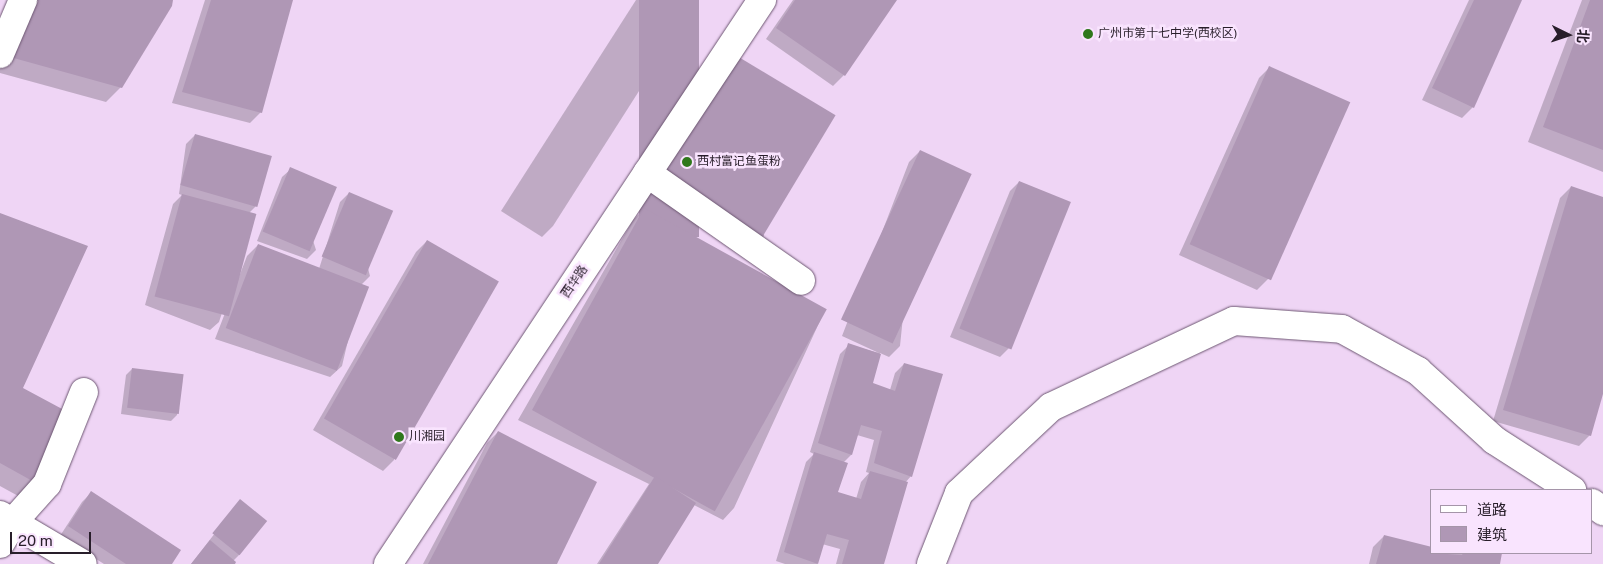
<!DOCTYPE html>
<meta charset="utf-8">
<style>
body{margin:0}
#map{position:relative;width:1603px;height:564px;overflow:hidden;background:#efd5f5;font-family:"Public Sans","Noto Sans SC",sans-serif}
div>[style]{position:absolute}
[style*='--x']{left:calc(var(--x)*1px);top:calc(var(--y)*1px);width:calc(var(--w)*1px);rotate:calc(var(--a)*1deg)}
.shadow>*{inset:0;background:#0003}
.building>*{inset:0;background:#af97b5;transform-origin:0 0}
.roads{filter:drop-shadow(0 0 1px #6d5772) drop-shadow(0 0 1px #6d5772)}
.minor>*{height:28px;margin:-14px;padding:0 14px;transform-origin:14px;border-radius:14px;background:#fff}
.dots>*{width:14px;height:14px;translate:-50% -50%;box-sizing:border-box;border:2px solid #f9e4fe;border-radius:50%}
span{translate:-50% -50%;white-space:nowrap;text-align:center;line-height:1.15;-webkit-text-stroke:5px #f9e4fe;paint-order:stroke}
.poi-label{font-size:12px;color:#281e2a}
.left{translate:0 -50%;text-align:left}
.street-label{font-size:12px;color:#281e2a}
.legend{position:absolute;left:1430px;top:489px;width:162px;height:65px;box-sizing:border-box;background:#f9e4fe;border:1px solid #a595a9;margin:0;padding:6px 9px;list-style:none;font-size:15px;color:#281e2a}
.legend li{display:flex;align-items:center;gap:10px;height:25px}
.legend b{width:25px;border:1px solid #a595a9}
.north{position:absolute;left:1543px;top:10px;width:50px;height:50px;-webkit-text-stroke:4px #f9e4fe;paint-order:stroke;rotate:94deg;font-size:14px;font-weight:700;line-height:20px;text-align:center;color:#281e2a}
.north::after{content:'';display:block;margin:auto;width:18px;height:22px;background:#281e2a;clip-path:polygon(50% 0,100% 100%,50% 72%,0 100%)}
.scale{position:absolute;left:10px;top:532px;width:81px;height:22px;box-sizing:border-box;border:2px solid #281e2a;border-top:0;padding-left:6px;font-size:15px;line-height:18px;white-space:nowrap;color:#281e2a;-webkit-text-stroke:4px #f9e4fe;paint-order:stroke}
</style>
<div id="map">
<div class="shadow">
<div style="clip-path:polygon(172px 0,121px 87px,106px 102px,0 73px,0 61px)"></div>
<div style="clip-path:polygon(205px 0,292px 0,261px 112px,250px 123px,172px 103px)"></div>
<div style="clip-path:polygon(636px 0,697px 0,553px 226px,542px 237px,501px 211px)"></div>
<div style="clip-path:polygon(793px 0,896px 0,844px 75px,833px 86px,766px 39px)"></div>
<div style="clip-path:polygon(1469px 0,1521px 0,1473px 107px,1462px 118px,1422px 100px)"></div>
<div style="clip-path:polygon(1582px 0,1603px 0,1603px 172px,1528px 142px)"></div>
<div style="clip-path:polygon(1270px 67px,1268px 279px,1257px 290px,1179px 255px,1259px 78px)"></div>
<div style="clip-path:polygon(726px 69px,764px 236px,753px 247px,656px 189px)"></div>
<div style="clip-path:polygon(195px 135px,256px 206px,249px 213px,254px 215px,219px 322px,210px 330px,145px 305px,173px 204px,182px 195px,179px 194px,186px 144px)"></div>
<div style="clip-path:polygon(evenodd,920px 151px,900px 346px,889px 357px,880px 353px,871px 384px,890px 390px,895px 373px,904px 364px,911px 476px,905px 483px,883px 564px,836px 564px,840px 549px,822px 544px,817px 564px,785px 564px,776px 561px,806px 462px,814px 454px,810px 452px,840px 354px,849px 345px,879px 353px,842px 336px,909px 162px,920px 151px,857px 435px,874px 440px,866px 472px,869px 473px,861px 482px,856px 499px,837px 493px,843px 463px,851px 455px,857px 435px)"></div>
<div style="clip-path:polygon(291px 169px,316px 250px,307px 259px,257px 241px,282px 177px)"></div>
<div style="clip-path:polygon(1019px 182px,1009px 348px,1000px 357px,950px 337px,1010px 191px)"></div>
<div style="clip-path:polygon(1571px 187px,1603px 198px,1603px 390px,1590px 435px,1579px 446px,1493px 421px,1560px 198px)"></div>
<div style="clip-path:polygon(349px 193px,370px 276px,361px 285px,342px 366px,330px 377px,215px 339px,247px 256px,258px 245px,319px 269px,340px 202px)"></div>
<div style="clip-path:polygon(644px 209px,825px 310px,734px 508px,723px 520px,694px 505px,656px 564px,597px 564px,649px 484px,518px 420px,633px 220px)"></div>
<div style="clip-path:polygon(0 214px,35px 483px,20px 497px,0 486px)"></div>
<div style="clip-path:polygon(427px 241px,394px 460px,383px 471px,313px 430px,416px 252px)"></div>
<div style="clip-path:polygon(132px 369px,182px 375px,177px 415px,171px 421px,121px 414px,126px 375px)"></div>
<div style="clip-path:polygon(498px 432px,555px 564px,423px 564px,487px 443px)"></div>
<div style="clip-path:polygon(91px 493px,171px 564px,104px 564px,60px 536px,82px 502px)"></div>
<div style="clip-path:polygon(240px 501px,239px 555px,233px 561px,233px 564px,191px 564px)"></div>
<div style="clip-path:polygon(1384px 536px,1432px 553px,1501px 553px,1498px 564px,1369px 564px,1373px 547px)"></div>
</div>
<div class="building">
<div style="clip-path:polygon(32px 0,173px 0,172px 6px,122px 88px,10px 57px)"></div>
<div style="clip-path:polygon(211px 0,293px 0,262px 113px,182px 92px)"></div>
<div style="left:639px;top:0;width:60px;height:237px"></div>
<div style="clip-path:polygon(795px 0,897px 0,845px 76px,776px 28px)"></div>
<div style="clip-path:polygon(1474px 0,1522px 0,1474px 108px,1432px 88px)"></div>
<div style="clip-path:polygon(1590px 0,1603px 0,1603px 150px,1543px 127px)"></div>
<div style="left:737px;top:56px;width:115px;height:141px;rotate:31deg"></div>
<div style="left:1269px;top:66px;width:89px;height:195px;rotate:24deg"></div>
<div style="left:195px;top:134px;width:80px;height:53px;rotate:16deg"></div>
<div style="left:920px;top:150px;width:57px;height:187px;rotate:25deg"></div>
<div style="left:290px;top:167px;width:51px;height:70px;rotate:23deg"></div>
<div style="left:1019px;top:181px;width:56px;height:159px;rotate:22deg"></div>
<div style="clip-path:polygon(1571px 186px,1603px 197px,1603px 394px,1591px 436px,1503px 410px)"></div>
<div style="left:349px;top:192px;width:48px;height:70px;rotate:23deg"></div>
<div style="left:182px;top:194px;width:77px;height:106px;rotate:15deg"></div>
<div style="left:644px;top:208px;width:209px;height:231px;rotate:29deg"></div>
<div style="clip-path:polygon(0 213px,88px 246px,23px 388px,64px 410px,36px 483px,0 463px)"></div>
<div style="left:427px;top:240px;width:83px;height:206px;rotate:30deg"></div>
<div style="left:258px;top:244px;width:119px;height:90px;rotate:21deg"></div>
<div style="clip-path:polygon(848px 343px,881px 354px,873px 383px,895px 391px,904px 363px,943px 374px,912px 477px,874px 463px,882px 431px,861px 425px,852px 455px,818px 443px)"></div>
<div style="left:132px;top:368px;width:52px;height:40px;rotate:7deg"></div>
<div style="clip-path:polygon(498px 431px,597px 482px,557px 564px,428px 564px)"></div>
<div style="clip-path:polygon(814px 452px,848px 463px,838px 492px,861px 499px,870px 471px,908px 482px,884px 564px,842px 564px,849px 540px,827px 534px,818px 564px,784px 552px)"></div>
<div style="clip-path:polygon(655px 476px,696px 503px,658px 564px,599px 564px)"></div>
<div style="clip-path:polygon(91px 491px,181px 550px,172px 564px,126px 564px,68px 526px)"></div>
<div style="left:240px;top:499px;width:35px;height:44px;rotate:39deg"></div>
<div style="clip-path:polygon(1384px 535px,1432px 547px,1432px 553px,1462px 555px,1463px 553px,1502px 553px,1500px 564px,1376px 564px)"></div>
<div style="clip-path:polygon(210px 540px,236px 562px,235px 564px,191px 564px)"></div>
</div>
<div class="roads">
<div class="minor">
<div style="--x:0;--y:54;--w:59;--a:-66.9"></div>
<div style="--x:647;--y:173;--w:188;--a:35"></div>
<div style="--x:1592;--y:503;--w:14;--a:36"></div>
<div style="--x:0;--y:515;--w:96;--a:30.6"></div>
<div style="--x:0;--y:544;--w:26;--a:-59"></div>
<div style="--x:13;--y:522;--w:51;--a:-48.2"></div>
<div style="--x:47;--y:484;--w:99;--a:-68.1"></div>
<div style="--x:388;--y:564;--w:677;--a:-56.45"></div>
<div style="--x:931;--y:564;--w:76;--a:-68.5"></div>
<div style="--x:959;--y:493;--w:126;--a:-43.1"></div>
<div style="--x:1051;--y:407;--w:202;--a:-25.2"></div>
<div style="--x:1234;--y:321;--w:108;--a:4.2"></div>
<div style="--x:1342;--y:329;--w:87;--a:28.9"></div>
<div style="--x:1418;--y:371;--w:103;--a:42.2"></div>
<div style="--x:1494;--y:440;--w:93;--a:32.7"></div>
</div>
</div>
<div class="dots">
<div style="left:1088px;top:34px;background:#2f781c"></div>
<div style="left:687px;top:162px;background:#2f781c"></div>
<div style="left:399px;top:437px;background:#2f781c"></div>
</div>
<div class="poi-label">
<span class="left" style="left:1098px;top:34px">广州市第十七中学(西校区)</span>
<span class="left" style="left:697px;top:162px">西村富记鱼蛋粉</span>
<span class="left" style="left:409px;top:437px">川湘园</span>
</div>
<div class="street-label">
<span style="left:575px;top:282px;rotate:-56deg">西华路</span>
</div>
<ul class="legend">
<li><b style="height:6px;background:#fff"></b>道路</li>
<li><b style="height:14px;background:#af97b5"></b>建筑</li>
</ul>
<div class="north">北</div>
<div class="scale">20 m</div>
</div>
